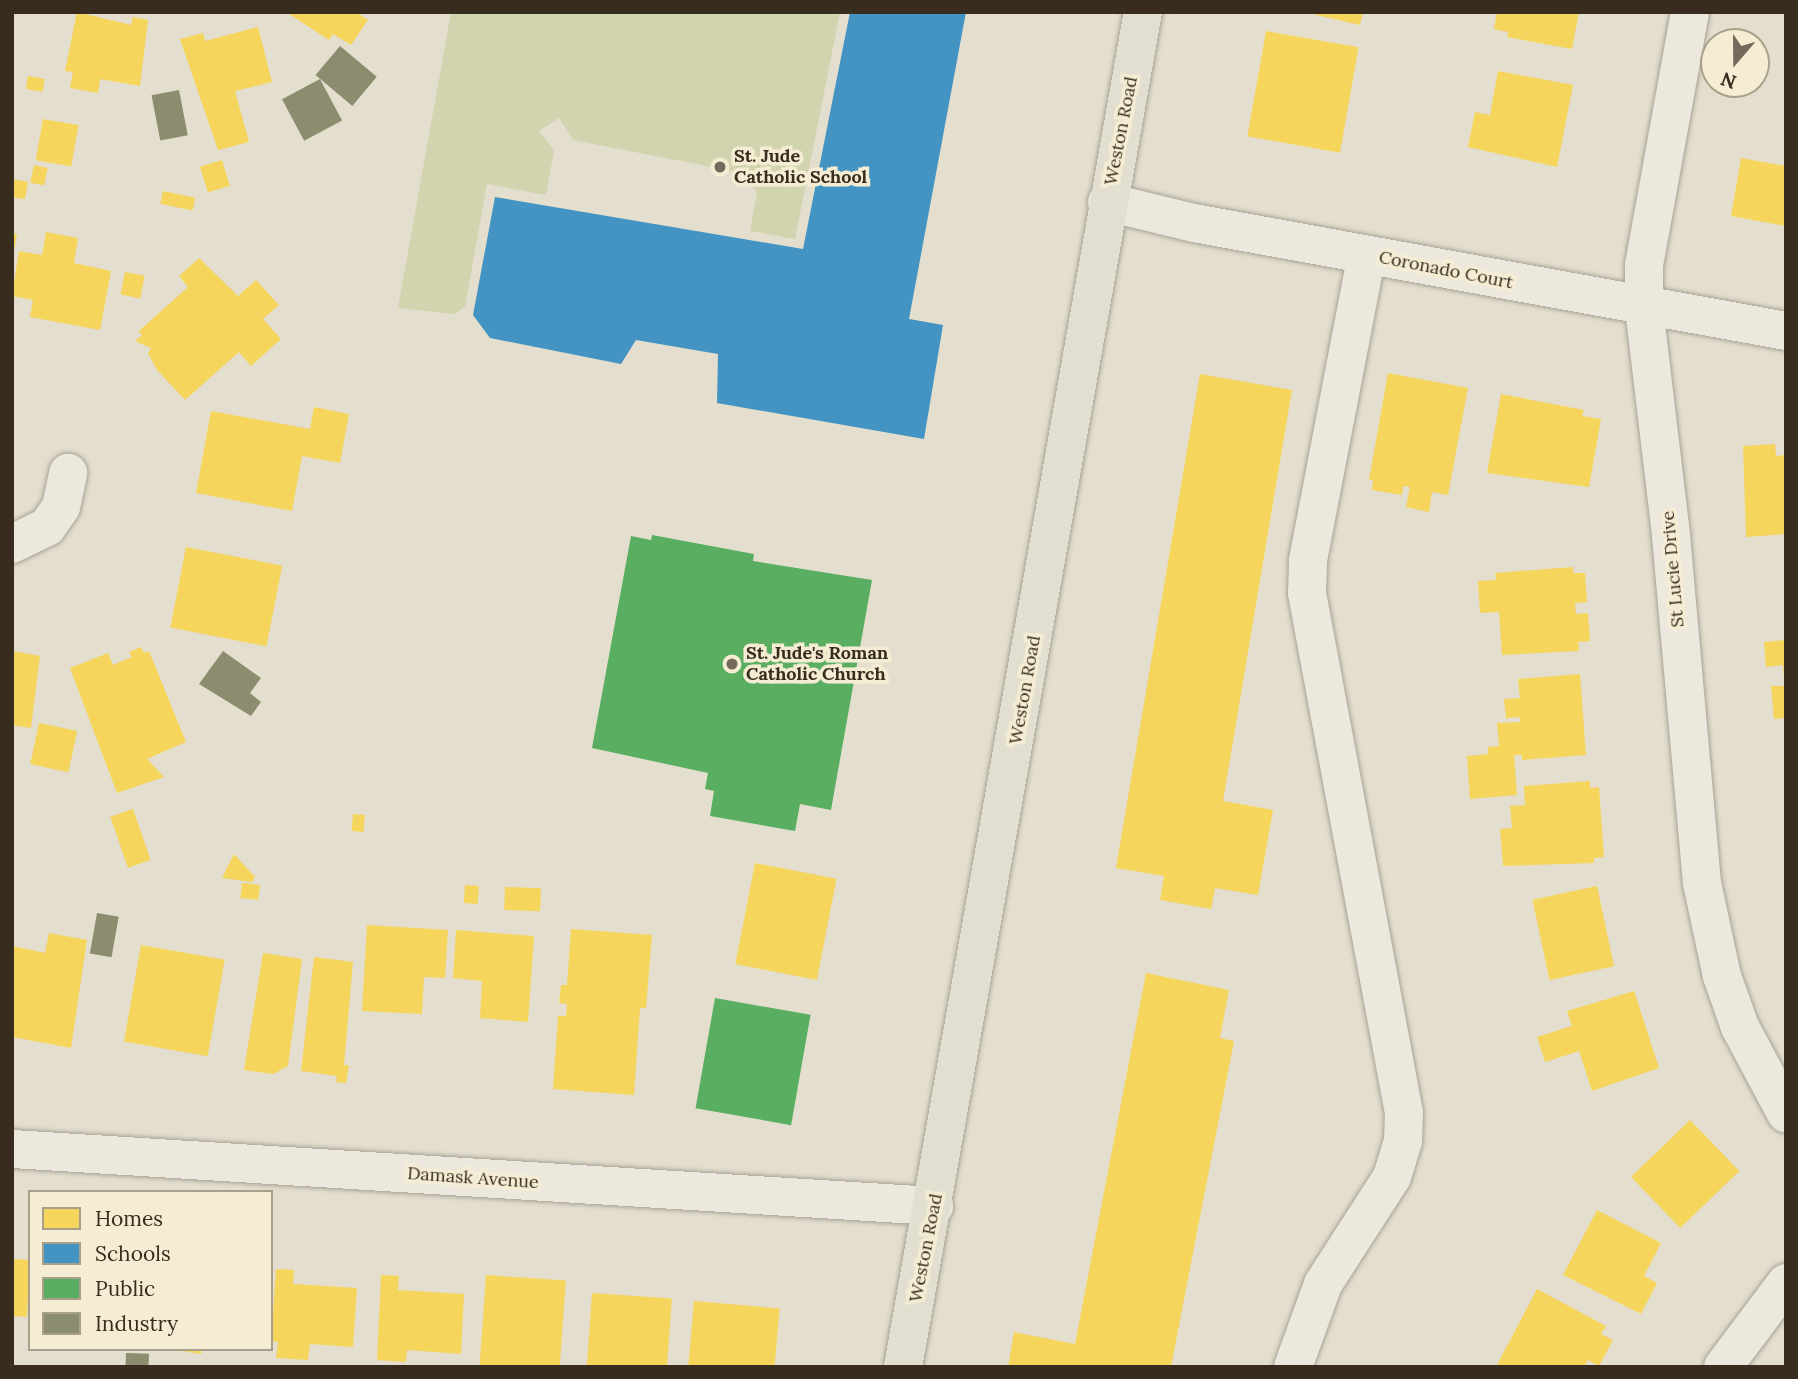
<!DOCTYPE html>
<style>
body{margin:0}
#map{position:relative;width:1798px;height:1379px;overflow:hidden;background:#e3decd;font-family:Lora,serif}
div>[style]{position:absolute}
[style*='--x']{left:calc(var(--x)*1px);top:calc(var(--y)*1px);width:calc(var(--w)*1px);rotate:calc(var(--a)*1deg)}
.green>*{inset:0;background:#d1d4af}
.homes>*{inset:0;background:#f6d55c;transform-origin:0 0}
.schools>*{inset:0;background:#4393c3}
.public>*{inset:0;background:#5aae61;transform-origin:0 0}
.industry>*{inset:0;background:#8c8c6e;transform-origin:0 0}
.roads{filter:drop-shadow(0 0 2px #a8a396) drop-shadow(0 0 2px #a8a396)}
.minor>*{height:38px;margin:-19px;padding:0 19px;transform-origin:19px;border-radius:19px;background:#ece8de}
.major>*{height:38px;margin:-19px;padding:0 19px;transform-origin:19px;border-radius:19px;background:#e3dfd0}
.dots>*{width:19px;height:19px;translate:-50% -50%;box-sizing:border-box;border:4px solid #f5edd3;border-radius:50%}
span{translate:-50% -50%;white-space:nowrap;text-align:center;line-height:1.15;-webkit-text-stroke:7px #f5edd3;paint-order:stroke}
.street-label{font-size:18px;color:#372c1e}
.poi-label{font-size:18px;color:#372c1e;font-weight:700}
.left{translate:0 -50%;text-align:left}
.frame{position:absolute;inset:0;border:14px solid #372c1e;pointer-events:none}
.legend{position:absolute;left:28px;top:1190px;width:245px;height:161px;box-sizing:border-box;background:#f5edd3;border:2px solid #a9a08b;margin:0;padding:9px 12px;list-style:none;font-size:21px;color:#372c1e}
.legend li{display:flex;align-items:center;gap:14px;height:35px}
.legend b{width:35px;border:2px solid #a9a08b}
.north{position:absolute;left:1700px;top:28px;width:70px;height:70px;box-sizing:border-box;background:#f5edd3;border:2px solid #a9a08b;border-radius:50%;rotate:200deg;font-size:19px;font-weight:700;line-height:28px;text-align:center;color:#372c1e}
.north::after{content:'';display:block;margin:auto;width:24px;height:32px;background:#736a5b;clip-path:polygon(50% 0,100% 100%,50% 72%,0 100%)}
</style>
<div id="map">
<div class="green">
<div style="clip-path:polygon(451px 12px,840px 12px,795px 239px,750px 231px,757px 193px,743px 173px,573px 140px,559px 118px,539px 131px,554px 150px,546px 195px,487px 184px,465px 307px,454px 314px,398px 308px)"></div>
</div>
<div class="homes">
<div style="clip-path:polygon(77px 12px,131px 25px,133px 17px,148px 20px,140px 86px,100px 79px,98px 93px,70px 88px,73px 72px,65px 71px)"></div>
<div style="clip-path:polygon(286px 12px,356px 12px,368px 20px,351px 45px,333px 34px,329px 40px)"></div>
<div style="clip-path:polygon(1304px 12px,1363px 12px,1360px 25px)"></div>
<div style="clip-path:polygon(1497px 12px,1579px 12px,1572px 49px,1507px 37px,1508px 32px,1494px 29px)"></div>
<div style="clip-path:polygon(258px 27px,272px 82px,235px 91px,249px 142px,218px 150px,180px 39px,203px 33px,205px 41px)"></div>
<div style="left:1266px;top:31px;width:94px;height:107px;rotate:10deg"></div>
<div style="clip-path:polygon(1498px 71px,1573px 85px,1557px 167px,1468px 147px,1475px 112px,1490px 115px)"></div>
<div style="left:28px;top:76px;width:17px;height:13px;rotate:10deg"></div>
<div style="left:43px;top:119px;width:36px;height:42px;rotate:10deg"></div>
<div style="clip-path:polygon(1741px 158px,1786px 166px,1786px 226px,1731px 216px)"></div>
<div style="left:222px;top:160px;width:27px;height:23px;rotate:73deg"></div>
<div style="left:34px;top:165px;width:14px;height:18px;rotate:12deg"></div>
<div style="clip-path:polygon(12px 179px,28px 182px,25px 199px,12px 197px)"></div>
<div style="left:163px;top:191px;width:33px;height:13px;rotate:12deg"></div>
<div style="clip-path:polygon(46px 232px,78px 238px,74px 263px,111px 271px,100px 330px,30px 317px,33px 300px,12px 296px,19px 251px,42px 255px)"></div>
<div style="clip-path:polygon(12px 233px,17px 234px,14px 251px,12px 251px)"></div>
<div style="clip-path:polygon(199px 258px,238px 296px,256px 280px,279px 305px,263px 319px,281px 339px,251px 366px,239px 352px,185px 400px,157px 370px,148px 353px,151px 348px,135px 341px,142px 335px,139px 331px,188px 287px,179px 276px)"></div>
<div style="left:125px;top:272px;width:20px;height:23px;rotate:11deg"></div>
<div style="clip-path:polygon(1388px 373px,1468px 388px,1448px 495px,1432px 492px,1429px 512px,1406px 507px,1410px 487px,1403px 486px,1402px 495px,1372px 490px,1373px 480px,1369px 480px)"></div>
<div style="clip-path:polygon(1200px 374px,1292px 390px,1223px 801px,1273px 810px,1258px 895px,1215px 888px,1211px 909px,1160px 900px,1164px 876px,1116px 868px)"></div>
<div style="clip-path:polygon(1501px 394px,1584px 410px,1582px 416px,1601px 419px,1589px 487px,1487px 473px)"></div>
<div style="clip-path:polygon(314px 407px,349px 414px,340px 463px,302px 456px,292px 511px,196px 493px,211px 411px,310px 429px)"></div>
<div style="clip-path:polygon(1775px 444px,1776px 456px,1786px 455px,1786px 534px,1746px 537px,1743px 446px)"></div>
<div style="left:186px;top:547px;width:98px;height:82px;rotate:11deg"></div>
<div style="clip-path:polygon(1573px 567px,1573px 573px,1585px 573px,1587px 602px,1575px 603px,1576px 614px,1588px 613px,1590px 641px,1578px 642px,1579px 651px,1502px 655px,1499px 612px,1480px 613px,1478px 581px,1496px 580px,1495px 573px)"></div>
<div style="clip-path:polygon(1786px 640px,1786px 679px,1784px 679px,1783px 665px,1766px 667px,1764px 642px)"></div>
<div style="clip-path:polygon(141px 647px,144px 653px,149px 651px,186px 742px,147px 759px,164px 777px,117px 793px,70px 668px,108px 653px,113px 665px,132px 657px,129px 652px)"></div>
<div style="clip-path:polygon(12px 651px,40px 656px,31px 728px,12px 725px)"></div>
<div style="clip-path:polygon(1580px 674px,1586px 755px,1522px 760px,1522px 755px,1514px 755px,1517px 795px,1470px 799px,1467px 756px,1488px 754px,1488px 747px,1499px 746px,1497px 723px,1520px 722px,1520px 717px,1506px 718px,1504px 699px,1520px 698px,1518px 679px)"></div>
<div style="clip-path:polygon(1771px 686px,1786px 686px,1786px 718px,1774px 719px)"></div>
<div style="left:39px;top:723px;width:39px;height:42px;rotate:12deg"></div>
<div style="clip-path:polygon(1590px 781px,1590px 788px,1599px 787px,1604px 857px,1594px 858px,1594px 863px,1503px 866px,1500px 829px,1512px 828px,1510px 806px,1525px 805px,1524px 786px)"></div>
<div style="left:133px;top:809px;width:54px;height:24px;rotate:71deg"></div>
<div style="left:353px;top:814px;width:12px;height:17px;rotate:5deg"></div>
<div style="clip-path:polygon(234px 854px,255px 877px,252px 882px,222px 878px)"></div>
<div style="left:755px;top:863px;width:83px;height:103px;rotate:11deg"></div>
<div style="left:242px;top:883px;width:18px;height:15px;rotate:6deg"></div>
<div style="left:465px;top:885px;width:14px;height:18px;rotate:4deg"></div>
<div style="left:1597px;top:886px;width:82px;height:66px;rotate:78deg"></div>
<div style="left:505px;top:887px;width:36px;height:23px;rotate:2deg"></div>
<div style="clip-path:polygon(367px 925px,448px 930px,445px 978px,424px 977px,422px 1014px,362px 1011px)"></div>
<div style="clip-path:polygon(571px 929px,652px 935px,646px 1008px,640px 1008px,634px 1095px,553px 1089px,558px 1016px,566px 1016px,567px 1004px,559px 1003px,561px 985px,567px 985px)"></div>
<div style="clip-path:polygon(456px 930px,534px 936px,528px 1022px,480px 1018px,482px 981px,453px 978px)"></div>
<div style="clip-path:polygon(49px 933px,87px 940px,71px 1048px,12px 1037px,12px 946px,45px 953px)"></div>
<div style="left:141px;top:945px;width:85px;height:98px;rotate:10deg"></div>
<div style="clip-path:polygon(263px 953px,302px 959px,288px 1066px,273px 1074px,244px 1070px)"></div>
<div style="clip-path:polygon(314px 957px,353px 962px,344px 1065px,349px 1065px,346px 1083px,336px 1082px,337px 1076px,301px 1071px)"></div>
<div style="clip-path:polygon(1146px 973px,1229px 990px,1220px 1038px,1234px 1041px,1171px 1367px,1008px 1367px,1014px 1332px,1075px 1344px)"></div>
<div style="clip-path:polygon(1634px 991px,1659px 1068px,1592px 1091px,1579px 1051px,1545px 1062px,1537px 1037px,1572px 1026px,1567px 1011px)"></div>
<div style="left:1690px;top:1120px;width:71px;height:82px;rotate:46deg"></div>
<div style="clip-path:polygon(1597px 1210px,1661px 1243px,1644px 1276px,1657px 1283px,1641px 1314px,1563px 1275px)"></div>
<div style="left:12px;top:1259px;width:18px;height:57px;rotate:3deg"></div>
<div style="clip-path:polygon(276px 1269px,294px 1270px,293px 1284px,357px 1288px,353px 1347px,310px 1344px,308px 1360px,276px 1358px,278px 1342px,271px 1341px)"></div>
<div style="clip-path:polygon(381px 1275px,399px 1276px,398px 1290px,464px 1294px,461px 1354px,407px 1350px,406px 1362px,377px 1360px)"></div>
<div style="left:486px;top:1275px;width:80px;height:92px;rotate:4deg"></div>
<div style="clip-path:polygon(1537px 1289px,1606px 1326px,1601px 1334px,1613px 1340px,1599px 1366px,1588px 1360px,1584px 1367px,1497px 1365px)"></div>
<div style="left:592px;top:1293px;width:80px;height:74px;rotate:4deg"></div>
<div style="left:694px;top:1301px;width:86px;height:66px;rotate:5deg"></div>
<div style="clip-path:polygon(169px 1349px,202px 1349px,201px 1354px)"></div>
</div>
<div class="schools">
<div style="clip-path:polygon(850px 12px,966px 12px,909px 319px,943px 325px,924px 439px,717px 403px,718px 354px,636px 340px,621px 364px,490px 338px,473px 315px,495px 197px,803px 249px)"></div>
</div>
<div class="public">
<div style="clip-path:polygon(652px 535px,754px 554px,753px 561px,872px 580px,831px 810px,800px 804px,795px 831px,710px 816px,714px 791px,705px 789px,708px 773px,592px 748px,631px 536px,651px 540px)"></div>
<div style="left:715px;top:998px;width:97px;height:112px;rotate:10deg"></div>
</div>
<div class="industry">
<div style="left:340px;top:46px;width:48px;height:38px;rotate:40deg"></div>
<div style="left:320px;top:79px;width:47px;height:43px;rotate:62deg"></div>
<div style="left:179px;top:90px;width:46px;height:28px;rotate:79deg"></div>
<div style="clip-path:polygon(223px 651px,261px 678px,250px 693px,261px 702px,251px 716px,199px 684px)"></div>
<div style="left:97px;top:913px;width:22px;height:41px;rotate:10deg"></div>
<div style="left:126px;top:1353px;width:23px;height:14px;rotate:2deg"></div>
</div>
<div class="roads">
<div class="minor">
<div style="--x:1690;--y:12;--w:257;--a:100.3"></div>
<div style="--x:1644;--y:265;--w:43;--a:90"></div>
<div style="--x:1644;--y:308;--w:230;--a:83.2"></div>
<div style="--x:1671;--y:536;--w:348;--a:84.9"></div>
<div style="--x:1702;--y:883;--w:95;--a:77.9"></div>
<div style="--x:1722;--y:976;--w:54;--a:70.6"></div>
<div style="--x:1740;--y:1027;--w:98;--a:61.9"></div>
<div style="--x:1107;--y:202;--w:89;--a:13.6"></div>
<div style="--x:1194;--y:223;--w:602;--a:10.34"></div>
<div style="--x:12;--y:544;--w:39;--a:-26"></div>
<div style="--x:47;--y:527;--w:24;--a:-55"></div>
<div style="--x:61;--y:507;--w:35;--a:-78"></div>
<div style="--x:12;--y:1149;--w:924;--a:3.54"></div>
<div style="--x:1293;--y:1367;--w:88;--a:-70.1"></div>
<div style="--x:1323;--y:1284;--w:127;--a:-57.2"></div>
<div style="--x:1392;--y:1177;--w:38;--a:-73"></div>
<div style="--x:1403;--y:1141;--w:28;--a:-88"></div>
<div style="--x:1404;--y:1113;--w:529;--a:-100.57"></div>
<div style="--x:1307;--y:593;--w:33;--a:-88"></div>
<div style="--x:1308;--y:560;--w:311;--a:-79.1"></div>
<div style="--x:1723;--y:1367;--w:105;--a:-53.1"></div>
</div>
<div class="major">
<div style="--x:903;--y:1367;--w:1376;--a:-79.96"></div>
</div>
</div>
<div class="dots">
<div style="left:720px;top:167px;background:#736a5b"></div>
<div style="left:732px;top:664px;background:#736a5b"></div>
</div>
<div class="street-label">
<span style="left:1121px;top:131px;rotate:-79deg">Weston Road</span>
<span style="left:1446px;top:270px;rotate:11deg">Coronado Court</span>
<span style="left:1673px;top:569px;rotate:-95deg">St Lucie Drive</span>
<span style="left:1025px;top:690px;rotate:-80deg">Weston Road</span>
<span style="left:473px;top:1178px;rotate:4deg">Damask Avenue</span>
<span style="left:926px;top:1248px;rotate:-79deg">Weston Road</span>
</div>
<div class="poi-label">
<span class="left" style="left:734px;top:167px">St. Jude<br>Catholic School</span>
<span class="left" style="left:746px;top:664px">St. Jude's Roman<br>Catholic Church</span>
</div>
<div class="frame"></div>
<ul class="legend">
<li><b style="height:19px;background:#f6d55c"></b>Homes</li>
<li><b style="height:19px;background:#4393c3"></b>Schools</li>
<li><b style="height:19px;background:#5aae61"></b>Public</li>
<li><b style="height:19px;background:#8c8c6e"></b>Industry</li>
</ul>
<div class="north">N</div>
</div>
